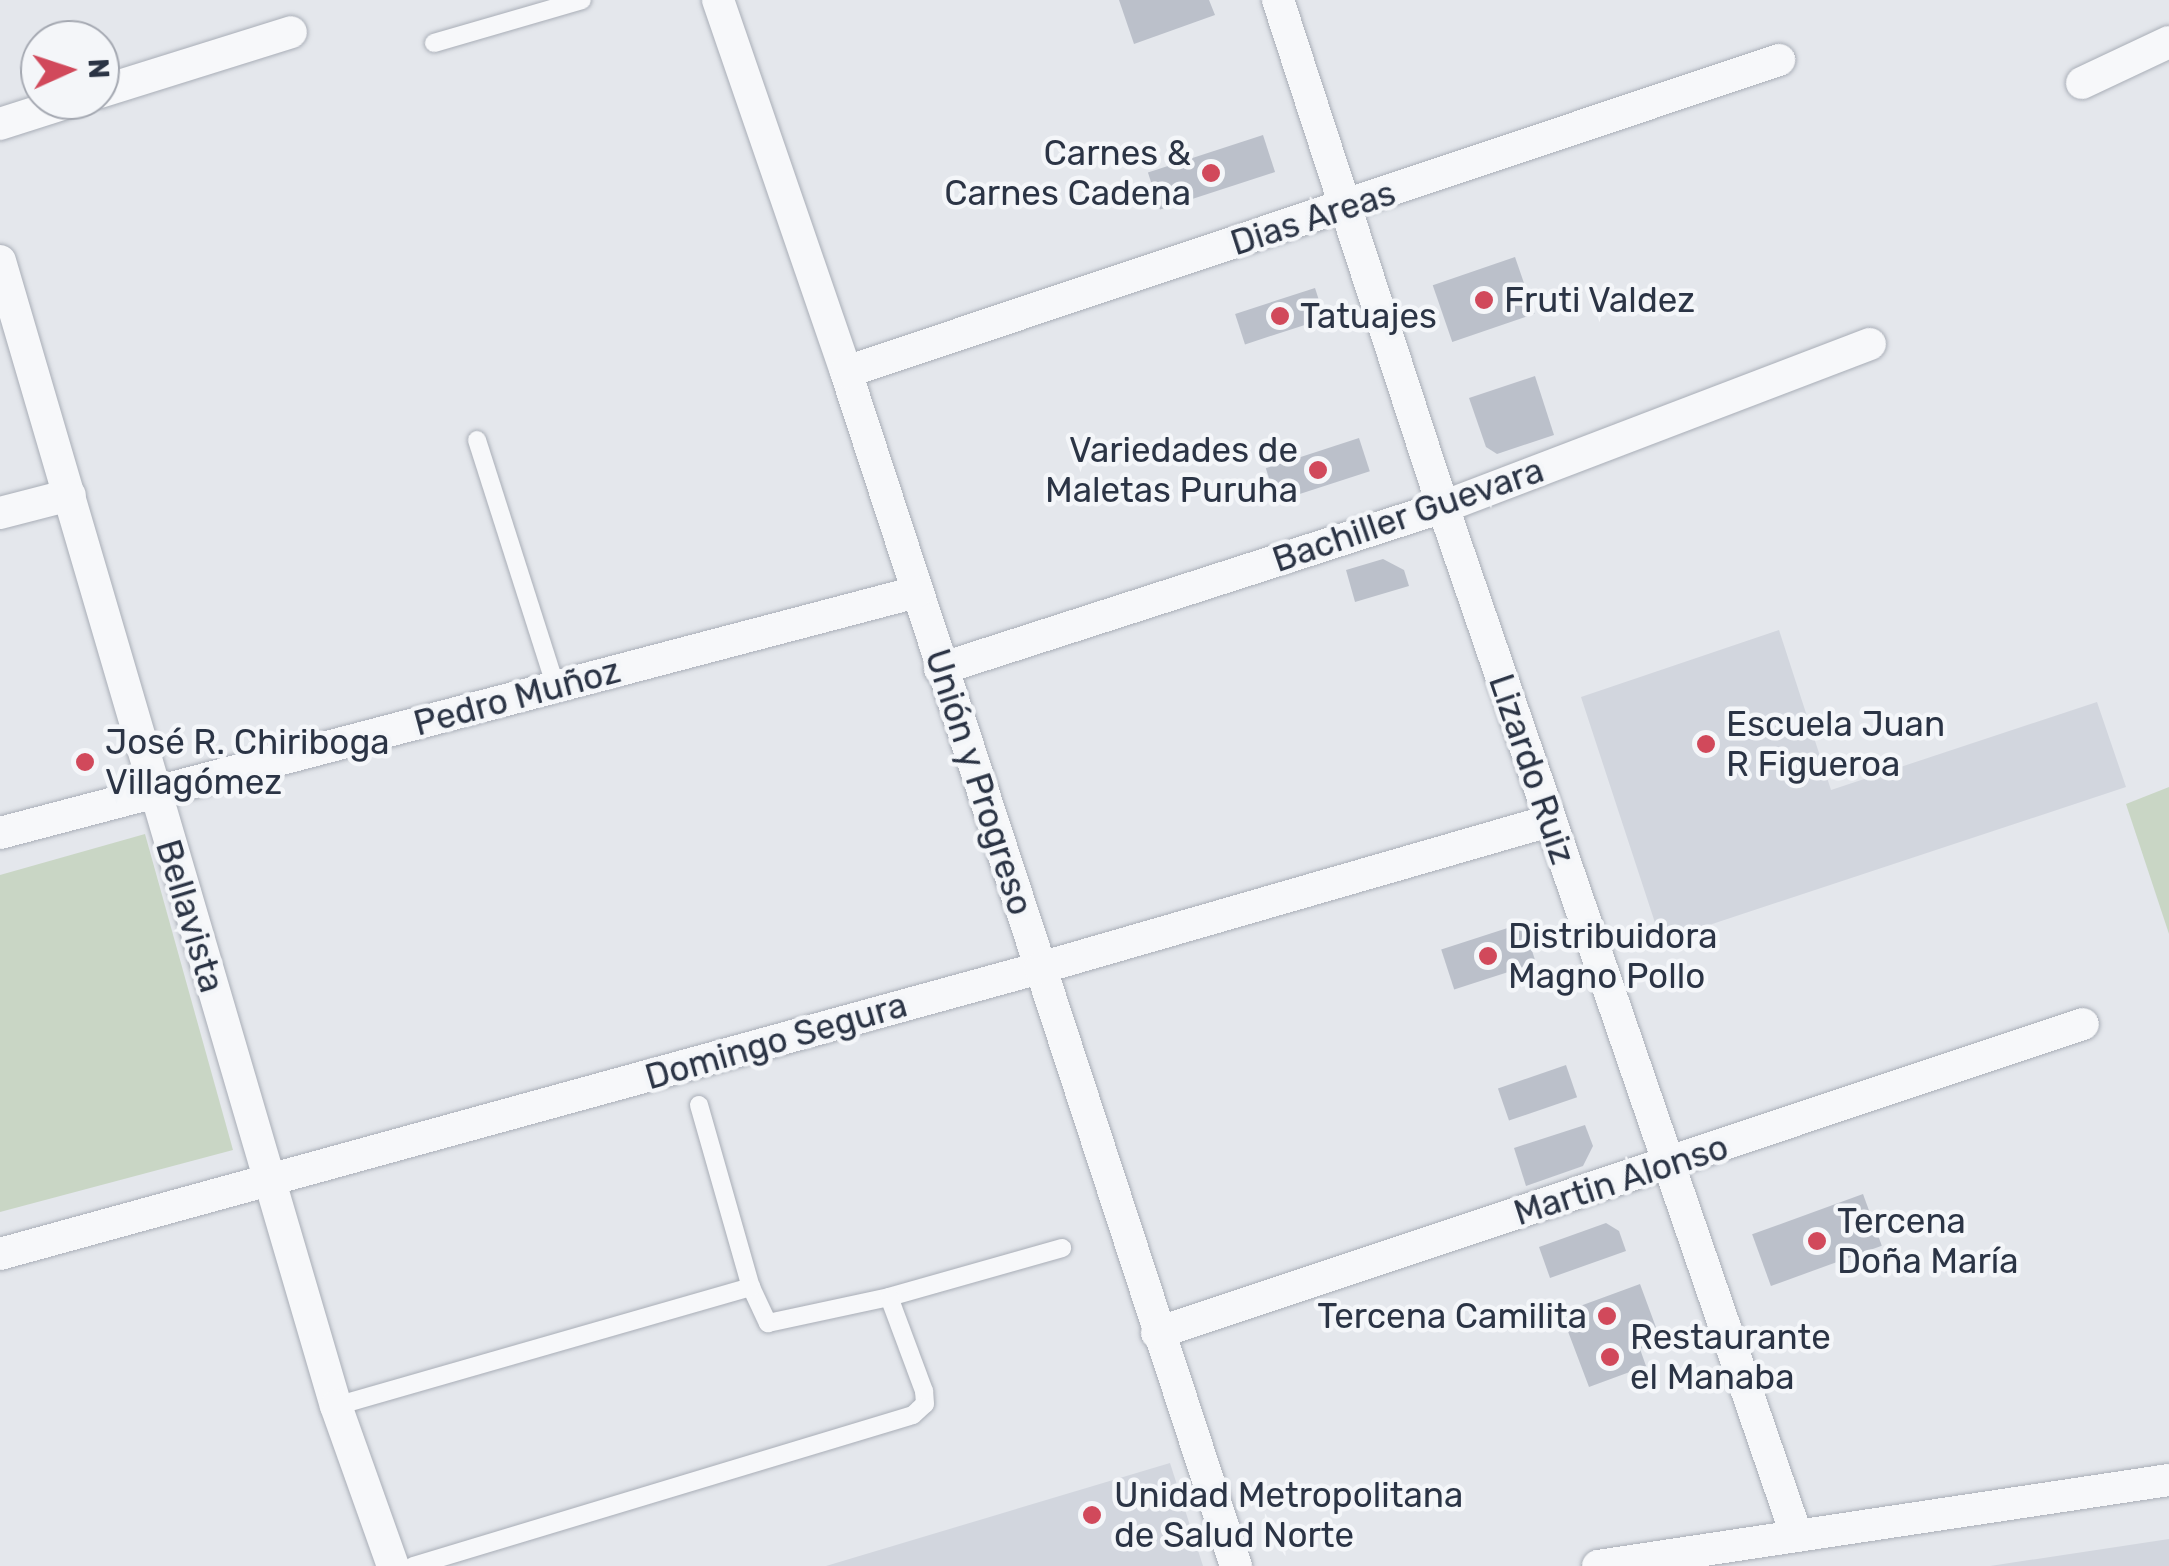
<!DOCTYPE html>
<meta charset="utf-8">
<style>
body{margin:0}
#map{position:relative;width:2169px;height:1566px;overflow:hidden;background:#e4e7ec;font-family:Rubik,sans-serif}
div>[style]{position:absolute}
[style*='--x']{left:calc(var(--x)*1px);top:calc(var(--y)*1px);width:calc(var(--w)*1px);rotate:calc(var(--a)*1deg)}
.built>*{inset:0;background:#d2d6de}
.green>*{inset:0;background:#c9d6c5}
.building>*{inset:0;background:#bbc0ca;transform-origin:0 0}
.roads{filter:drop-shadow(0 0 2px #a9aeb7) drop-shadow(0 0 2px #a9aeb7)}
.service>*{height:18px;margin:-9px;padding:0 9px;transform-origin:9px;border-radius:9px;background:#f7f8fa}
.minor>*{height:32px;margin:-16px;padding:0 16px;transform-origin:16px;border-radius:16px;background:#f7f8fa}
.dots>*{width:28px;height:28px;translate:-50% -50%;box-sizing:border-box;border:5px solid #f4f6f9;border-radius:50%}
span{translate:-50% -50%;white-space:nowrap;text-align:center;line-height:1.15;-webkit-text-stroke:9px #f4f6f9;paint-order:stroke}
.poi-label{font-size:35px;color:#2b3445}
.right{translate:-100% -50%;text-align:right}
.left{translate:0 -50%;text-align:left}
.street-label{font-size:35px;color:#2b3445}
.north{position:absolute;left:20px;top:20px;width:100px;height:100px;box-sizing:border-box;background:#f4f6f9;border:2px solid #a4a8b1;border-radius:50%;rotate:87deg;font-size:28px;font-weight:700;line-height:40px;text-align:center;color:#2b3445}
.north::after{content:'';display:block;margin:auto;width:35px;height:45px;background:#d1495b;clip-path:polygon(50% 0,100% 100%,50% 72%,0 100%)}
</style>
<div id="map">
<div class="built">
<div style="clip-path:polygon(1779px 630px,1831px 790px,2097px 702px,2126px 787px,1661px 941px,1581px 697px)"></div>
<div style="clip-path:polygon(1170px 1463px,1203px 1566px,826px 1566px)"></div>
<div style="clip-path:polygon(2169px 1539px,2169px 1566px,1990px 1566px)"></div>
</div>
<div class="green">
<div style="clip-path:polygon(2169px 787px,2169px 934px,2126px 804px)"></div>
<div style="clip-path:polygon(145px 834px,233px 1150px,0 1212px,0 875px)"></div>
</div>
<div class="building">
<div style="clip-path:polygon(1119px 0,1209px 0,1215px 15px,1134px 44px)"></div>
<div style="left:1263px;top:135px;width:39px;height:121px;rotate:72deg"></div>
<div style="left:1515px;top:257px;width:60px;height:87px;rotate:71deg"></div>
<div style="left:1315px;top:288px;width:32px;height:84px;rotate:72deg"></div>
<div style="clip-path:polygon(1535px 376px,1554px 435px,1497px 454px,1486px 447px,1469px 398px)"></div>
<div style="left:1359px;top:438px;width:35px;height:98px;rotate:72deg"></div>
<div style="clip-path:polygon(1383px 559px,1404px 570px,1409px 586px,1355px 602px,1346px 570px)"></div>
<div style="left:1523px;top:923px;width:42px;height:86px;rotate:72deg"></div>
<div style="left:1566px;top:1065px;width:34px;height:72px;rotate:71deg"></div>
<div style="clip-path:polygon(1585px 1125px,1593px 1146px,1583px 1166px,1526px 1186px,1514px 1148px)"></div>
<div style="left:1863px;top:1194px;width:55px;height:118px;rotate:70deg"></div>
<div style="clip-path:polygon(1606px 1223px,1619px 1231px,1626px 1251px,1550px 1278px,1539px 1247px)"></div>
<div style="clip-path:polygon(1640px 1284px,1661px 1341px,1640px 1349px,1646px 1366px,1589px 1387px,1561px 1313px)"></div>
</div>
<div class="roads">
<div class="service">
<div style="--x:434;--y:43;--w:154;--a:-16.2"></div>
<div style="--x:477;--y:440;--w:259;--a:72.3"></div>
<div style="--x:699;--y:1105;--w:189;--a:74.1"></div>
<div style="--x:751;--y:1287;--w:40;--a:65"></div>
<div style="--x:768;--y:1323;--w:124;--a:-12.1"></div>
<div style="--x:889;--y:1297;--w:180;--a:-15.8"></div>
<div style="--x:336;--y:1406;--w:432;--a:-16"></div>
<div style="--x:413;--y:1566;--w:522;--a:-16.8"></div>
<div style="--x:913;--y:1415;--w:16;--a:-43"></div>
<div style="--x:925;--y:1404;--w:13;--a:-94"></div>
<div style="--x:924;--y:1391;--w:100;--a:-110.4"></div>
</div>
<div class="minor">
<div style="--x:718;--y:0;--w:393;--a:71"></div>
<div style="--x:846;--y:372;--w:1256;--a:71.91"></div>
<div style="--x:1278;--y:0;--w:533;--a:71.97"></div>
<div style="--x:1443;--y:507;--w:1086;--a:71.03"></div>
<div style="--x:2082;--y:83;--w:96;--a:-25.2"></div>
<div style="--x:100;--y:92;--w:200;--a:-17.4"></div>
<div style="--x:0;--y:124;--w:79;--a:-17.7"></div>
<div style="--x:0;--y:261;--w:1193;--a:73.65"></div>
<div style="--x:336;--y:1406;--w:170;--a:70.4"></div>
<div style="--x:846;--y:372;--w:984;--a:-18.49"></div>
<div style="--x:0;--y:513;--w:72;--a:-14.4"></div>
<div style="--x:940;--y:669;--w:528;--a:-17.85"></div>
<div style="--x:1443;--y:507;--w:457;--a:-20.9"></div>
<div style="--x:0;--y:833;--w:948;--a:-14.73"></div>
<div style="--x:0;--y:1254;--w:1079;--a:-15.38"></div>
<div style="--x:1040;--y:968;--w:530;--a:-16.11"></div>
<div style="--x:1157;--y:1333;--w:976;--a:-18.45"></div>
<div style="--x:1598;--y:1566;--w:577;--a:-8.57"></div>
</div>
</div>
<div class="dots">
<div style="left:1211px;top:173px;background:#d1495b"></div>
<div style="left:1484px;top:300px;background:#d1495b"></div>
<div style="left:1280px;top:316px;background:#d1495b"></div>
<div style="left:1318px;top:470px;background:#d1495b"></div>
<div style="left:1706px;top:744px;background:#d1495b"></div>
<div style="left:85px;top:762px;background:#d1495b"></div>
<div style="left:1488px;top:956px;background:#d1495b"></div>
<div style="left:1817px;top:1241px;background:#d1495b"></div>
<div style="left:1607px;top:1316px;background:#d1495b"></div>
<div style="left:1610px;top:1357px;background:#d1495b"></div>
<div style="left:1092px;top:1515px;background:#d1495b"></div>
</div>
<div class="poi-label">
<span class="right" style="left:1191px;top:173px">Carnes &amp;<br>Carnes Cadena</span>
<span class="left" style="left:1504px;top:300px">Fruti Valdez</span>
<span class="left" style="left:1300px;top:316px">Tatuajes</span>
<span class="right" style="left:1298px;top:470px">Variedades de<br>Maletas Puruha</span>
<span class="left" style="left:1726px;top:744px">Escuela Juan<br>R Figueroa</span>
<span class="left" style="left:105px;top:762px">José R. Chiriboga<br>Villagómez</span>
<span class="left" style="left:1508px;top:956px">Distribuidora<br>Magno Pollo</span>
<span class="left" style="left:1837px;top:1241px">Tercena<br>Doña María</span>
<span class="right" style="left:1587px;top:1316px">Tercena Camilita</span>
<span class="left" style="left:1630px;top:1357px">Restaurante<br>el Manaba</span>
<span class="left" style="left:1114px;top:1515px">Unidad Metropolitana<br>de Salud Norte</span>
</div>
<div class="street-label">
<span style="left:1313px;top:218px;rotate:-18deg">Dias Areas</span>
<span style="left:1408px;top:515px;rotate:-19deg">Bachiller Guevara</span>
<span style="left:517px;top:697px;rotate:-15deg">Pedro Muñoz</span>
<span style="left:1532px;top:769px;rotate:71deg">Lizardo Ruiz</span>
<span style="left:979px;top:782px;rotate:72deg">Unión y Progreso</span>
<span style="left:190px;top:916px;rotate:73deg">Bellavista</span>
<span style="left:776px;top:1041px;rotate:-16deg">Domingo Segura</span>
<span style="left:1621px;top:1180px;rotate:-18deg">Martin Alonso</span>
</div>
<div class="north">N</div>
</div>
